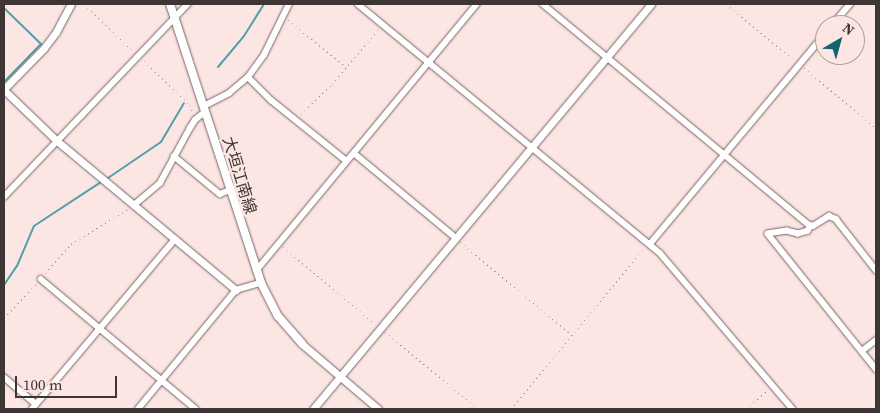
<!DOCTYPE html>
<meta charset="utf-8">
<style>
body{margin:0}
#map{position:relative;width:880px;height:413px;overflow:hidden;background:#fbe6e3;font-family:"Source Serif 4","Noto Sans JP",serif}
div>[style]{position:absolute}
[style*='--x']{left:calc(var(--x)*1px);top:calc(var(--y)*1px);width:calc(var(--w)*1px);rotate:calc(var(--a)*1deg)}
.stream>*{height:2px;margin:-1px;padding:0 1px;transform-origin:1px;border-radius:1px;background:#50a0a9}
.path>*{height:1px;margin-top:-0.5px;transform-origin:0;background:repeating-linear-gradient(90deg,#948684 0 1px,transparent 0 5px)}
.roads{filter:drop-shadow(0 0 1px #786564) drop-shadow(0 0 1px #786564)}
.minor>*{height:5.5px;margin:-2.75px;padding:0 2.75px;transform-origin:2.75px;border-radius:2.75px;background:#fff}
.tertiary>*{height:7px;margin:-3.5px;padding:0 3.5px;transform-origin:3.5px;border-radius:3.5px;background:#fff}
.secondary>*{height:8px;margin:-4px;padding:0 4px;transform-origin:4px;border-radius:4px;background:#fff}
span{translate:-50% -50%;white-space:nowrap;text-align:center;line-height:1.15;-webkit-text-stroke:5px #fbe6e3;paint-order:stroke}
.street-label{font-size:16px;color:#3e3635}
.frame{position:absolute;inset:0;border:5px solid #3e3635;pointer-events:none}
.north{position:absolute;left:815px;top:15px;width:50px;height:50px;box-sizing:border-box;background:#fbe6e3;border:1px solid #afa09d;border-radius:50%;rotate:38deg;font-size:14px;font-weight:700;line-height:20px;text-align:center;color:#3e3635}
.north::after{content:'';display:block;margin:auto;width:18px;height:22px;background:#16646b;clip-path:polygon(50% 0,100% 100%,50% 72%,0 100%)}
.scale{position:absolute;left:15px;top:376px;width:102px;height:22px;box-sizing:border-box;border:2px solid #3e3635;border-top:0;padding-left:6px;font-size:15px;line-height:18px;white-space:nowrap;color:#3e3635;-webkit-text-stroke:4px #fbe6e3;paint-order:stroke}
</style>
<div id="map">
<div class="stream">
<div style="--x:4;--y:8;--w:52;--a:44.2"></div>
<div style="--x:41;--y:44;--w:53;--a:134.2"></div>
<div style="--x:218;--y:67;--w:40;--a:-50"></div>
<div style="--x:244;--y:36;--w:38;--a:-58"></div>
<div style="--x:108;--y:178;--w:64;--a:-34.2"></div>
<div style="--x:161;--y:142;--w:45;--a:-59.5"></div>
<div style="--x:4;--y:285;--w:23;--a:-56"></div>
<div style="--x:17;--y:266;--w:43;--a:-67"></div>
<div style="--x:34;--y:226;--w:80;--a:-33.3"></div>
</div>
<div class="path">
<div style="--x:84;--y:4;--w:69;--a:43.8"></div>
<div style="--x:726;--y:4;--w:89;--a:39.6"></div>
<div style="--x:288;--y:20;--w:75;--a:39"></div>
<div style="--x:144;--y:61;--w:64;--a:43.7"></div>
<div style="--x:190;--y:105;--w:9;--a:72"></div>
<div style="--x:804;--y:68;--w:94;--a:39.8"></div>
<div style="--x:301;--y:114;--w:43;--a:-44.1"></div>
<div style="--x:332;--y:84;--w:72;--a:-49.5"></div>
<div style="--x:460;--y:242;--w:146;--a:39.7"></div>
<div style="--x:283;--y:247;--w:119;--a:39.9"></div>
<div style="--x:45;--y:273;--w:39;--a:-48"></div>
<div style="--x:71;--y:244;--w:67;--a:-31.6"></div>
<div style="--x:4;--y:318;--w:47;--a:-46.7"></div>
<div style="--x:385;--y:332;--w:121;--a:39.6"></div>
<div style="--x:511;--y:409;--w:209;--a:-50.4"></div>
<div style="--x:746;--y:409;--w:29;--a:-41"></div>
<div style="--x:872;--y:409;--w:5;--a:-37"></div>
</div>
<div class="roads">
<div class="minor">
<div style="--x:358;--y:4;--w:391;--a:39.5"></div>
<div style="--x:660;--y:253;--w:205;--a:49.6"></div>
<div style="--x:543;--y:4;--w:344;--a:39.7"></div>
<div style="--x:808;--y:224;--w:5;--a:22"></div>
<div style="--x:813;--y:226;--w:19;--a:-32"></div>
<div style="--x:829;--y:216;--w:8;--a:23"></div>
<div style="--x:836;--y:219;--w:65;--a:51.9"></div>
<div style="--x:832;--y:25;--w:28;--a:-49"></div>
<div style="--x:248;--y:77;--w:33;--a:45"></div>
<div style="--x:271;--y:100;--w:97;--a:38.8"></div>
<div style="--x:204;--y:106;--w:28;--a:-27"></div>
<div style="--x:229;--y:93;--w:25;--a:-40"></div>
<div style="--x:248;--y:77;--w:27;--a:-54"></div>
<div style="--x:264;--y:55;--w:57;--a:-63.9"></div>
<div style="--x:354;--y:153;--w:133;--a:39.8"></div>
<div style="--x:174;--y:156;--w:60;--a:39.6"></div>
<div style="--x:220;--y:194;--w:11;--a:-22"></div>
<div style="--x:4;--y:197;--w:267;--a:-46.4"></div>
<div style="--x:134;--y:205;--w:34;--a:-40"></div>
<div style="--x:160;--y:183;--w:63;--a:-61.4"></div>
<div style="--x:190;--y:128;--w:9;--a:-58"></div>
<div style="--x:195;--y:120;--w:13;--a:-39"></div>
<div style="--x:811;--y:226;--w:6;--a:121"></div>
<div style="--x:808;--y:231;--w:10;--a:163"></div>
<div style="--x:798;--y:234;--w:11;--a:-165"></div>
<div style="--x:787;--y:231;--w:19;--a:171"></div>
<div style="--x:768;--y:234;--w:173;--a:51.3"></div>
<div style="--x:650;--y:244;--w:273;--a:-50.2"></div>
<div style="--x:256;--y:271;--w:347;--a:-50.4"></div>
<div style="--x:41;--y:279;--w:202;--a:40"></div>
<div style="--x:862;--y:351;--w:18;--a:-38"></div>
<div style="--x:4;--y:377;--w:42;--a:40.2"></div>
<div style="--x:32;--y:409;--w:222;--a:-49.9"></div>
<div style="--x:138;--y:409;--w:154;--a:-50.5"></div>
<div style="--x:236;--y:290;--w:26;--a:-16"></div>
</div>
<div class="tertiary">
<div style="--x:4;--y:89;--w:57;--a:-45.7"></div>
<div style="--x:44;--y:48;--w:20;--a:-53"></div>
<div style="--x:56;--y:32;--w:32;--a:-62"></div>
<div style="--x:4;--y:90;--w:74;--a:43.9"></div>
<div style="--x:57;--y:141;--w:233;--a:39.8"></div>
<div style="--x:302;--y:344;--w:100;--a:40.5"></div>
<div style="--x:313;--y:409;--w:528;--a:-50.15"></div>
</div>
<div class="secondary">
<div style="--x:170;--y:4;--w:293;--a:71.9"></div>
<div style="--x:261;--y:283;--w:37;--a:63"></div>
<div style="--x:278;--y:316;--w:37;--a:49"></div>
</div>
</div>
<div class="street-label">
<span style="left:240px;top:175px;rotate:73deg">大垣江南線</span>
</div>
<div class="frame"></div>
<div class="north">N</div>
<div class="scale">100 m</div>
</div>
